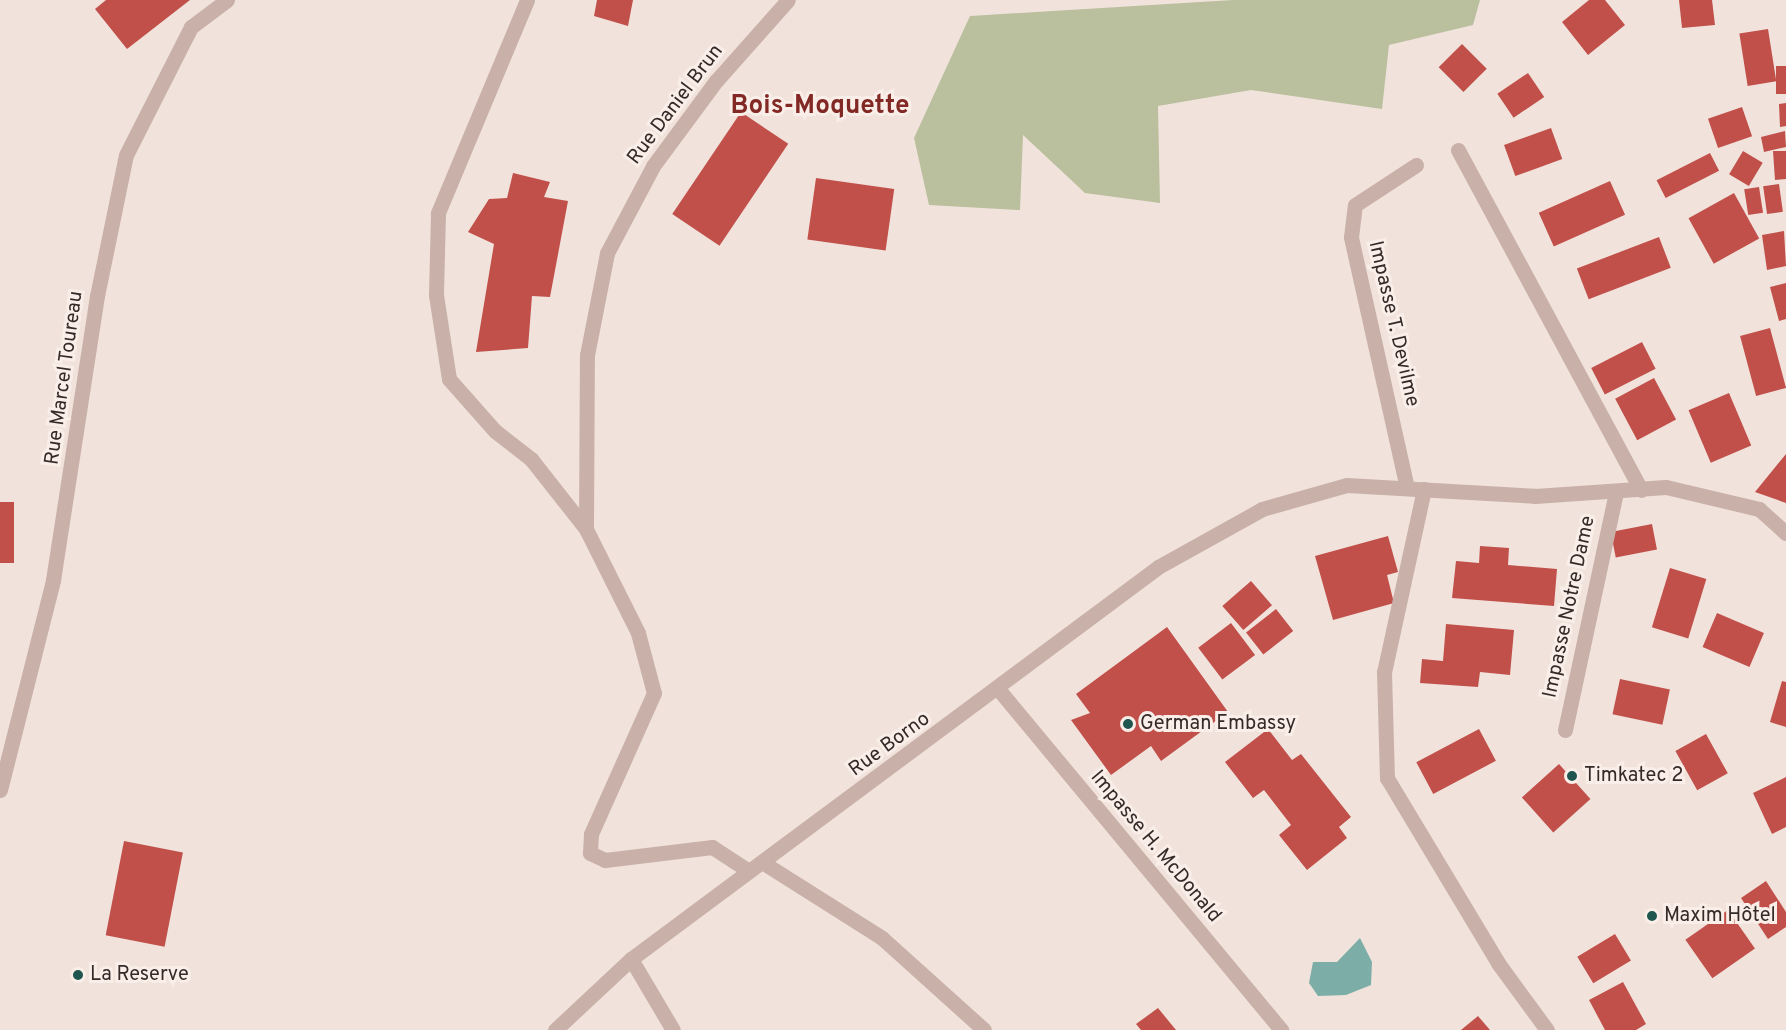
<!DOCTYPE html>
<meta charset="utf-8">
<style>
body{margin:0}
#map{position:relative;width:1786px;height:1030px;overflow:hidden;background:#f1e3dc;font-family:Overpass,sans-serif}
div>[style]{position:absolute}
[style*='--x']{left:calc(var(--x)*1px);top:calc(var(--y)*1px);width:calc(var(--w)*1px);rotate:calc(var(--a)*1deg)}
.green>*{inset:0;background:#babf9d}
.water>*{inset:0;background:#7cada6}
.building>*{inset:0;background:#c1504a;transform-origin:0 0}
.minor>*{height:15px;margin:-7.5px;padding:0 7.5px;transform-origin:7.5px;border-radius:7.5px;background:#c9b1a9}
.dots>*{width:16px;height:16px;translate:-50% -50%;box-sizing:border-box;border:3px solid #f9eee8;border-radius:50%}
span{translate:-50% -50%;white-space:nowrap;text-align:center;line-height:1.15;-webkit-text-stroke:6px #f9eee8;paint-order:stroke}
.street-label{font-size:20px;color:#362a28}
.poi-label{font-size:20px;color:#362a28}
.left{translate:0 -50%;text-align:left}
.district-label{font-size:26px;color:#822925;font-weight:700}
</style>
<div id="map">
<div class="green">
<div style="clip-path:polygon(1233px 0,1480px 0,1473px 25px,1389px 45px,1382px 109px,1251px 90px,1158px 106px,1160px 203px,1085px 193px,1023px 135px,1020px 210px,929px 205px,914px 138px,970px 16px)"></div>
</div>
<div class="water">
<div style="clip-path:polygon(1360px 938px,1372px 962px,1371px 985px,1346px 995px,1318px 996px,1309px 983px,1313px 962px,1337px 962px)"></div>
</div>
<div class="building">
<div style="clip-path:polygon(106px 0,190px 0,127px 49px,95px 9px)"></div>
<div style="clip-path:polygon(597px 0,633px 0,628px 26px,594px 16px)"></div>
<div style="clip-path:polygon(1589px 0,1605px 0,1625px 25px,1588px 55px,1562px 22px)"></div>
<div style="clip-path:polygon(1679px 0,1712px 0,1715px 25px,1682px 28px)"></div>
<div style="left:1768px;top:29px;width:53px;height:29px;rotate:81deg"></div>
<div style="left:1462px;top:44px;width:35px;height:33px;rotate:45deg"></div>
<div style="left:1786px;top:66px;width:28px;height:10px;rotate:90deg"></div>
<div style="left:1528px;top:73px;width:29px;height:37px;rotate:56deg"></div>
<div style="clip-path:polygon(1786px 103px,1786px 126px,1780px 127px,1779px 104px)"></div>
<div style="left:1742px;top:107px;width:31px;height:36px;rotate:71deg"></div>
<div style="left:741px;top:112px;width:57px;height:123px;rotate:34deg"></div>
<div style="left:1551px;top:128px;width:33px;height:50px;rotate:70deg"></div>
<div style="clip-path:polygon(1785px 131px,1786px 147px,1764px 152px,1761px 137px)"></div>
<div style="left:1743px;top:151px;width:23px;height:27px;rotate:31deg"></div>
<div style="clip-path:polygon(1773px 151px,1786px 151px,1786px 179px,1775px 180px)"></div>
<div style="left:1710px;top:153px;width:20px;height:60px;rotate:63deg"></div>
<div style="clip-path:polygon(513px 173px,550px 182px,544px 197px,568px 201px,550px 297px,532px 296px,528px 348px,476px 352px,494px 244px,468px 232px,489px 199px,507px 198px)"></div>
<div style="left:816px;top:178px;width:79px;height:62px;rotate:8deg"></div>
<div style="left:1610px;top:181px;width:37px;height:78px;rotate:66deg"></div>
<div style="left:1779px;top:184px;width:28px;height:16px;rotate:82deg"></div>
<div style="left:1759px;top:187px;width:26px;height:15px;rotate:81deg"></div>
<div style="left:1734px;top:193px;width:52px;height:52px;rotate:61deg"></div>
<div style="clip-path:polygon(1784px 231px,1786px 266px,1767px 270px,1762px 235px)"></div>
<div style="left:1659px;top:237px;width:33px;height:88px;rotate:69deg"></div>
<div style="clip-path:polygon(1786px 283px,1786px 319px,1779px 321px,1770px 287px)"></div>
<div style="left:1770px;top:328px;width:62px;height:31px;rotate:75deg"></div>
<div style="left:1642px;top:342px;width:30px;height:57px;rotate:63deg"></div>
<div style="left:1654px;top:378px;width:47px;height:44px;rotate:62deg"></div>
<div style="left:1729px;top:393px;width:57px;height:44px;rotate:67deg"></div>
<div style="clip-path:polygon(1786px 454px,1786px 503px,1755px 492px)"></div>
<div style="left:0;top:502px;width:14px;height:61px"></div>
<div style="left:1652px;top:524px;width:26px;height:42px;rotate:79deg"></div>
<div style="clip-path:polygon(1388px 536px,1398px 572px,1387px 575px,1394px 603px,1333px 620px,1315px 556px)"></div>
<div style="clip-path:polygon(1480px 546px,1509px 548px,1508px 565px,1557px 569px,1554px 606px,1452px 598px,1456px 561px,1479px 563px)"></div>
<div style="left:1670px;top:568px;width:38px;height:62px;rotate:17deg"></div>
<div style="left:1251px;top:581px;width:32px;height:38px;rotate:49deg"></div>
<div style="left:1276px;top:609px;width:28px;height:38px;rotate:52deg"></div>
<div style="left:1717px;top:613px;width:51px;height:37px;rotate:23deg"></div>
<div style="left:1231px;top:623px;width:40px;height:41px;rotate:53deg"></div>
<div style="clip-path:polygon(1446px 624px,1514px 630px,1510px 675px,1480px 672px,1478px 687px,1420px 683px,1422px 659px,1443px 661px)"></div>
<div style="clip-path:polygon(1167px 627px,1228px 712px,1161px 761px,1151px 746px,1111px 775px,1071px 720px,1090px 713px,1076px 694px)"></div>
<div style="left:1620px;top:679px;width:51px;height:36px;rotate:12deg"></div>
<div style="clip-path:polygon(1782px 681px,1786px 682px,1786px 727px,1770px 722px)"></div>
<div style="clip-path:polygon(1268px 729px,1292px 760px,1301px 754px,1351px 817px,1339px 827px,1347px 838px,1307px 870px,1279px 835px,1291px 825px,1264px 790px,1253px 798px,1225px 762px)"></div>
<div style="left:1479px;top:729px;width:36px;height:71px;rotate:62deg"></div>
<div style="left:1706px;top:734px;width:45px;height:35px;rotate:61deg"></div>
<div style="left:1559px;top:764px;width:47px;height:50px;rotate:48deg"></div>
<div style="clip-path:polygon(1786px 777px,1786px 827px,1772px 834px,1753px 793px)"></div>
<div style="left:124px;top:841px;width:60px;height:96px;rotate:11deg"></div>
<div style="clip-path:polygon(1766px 881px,1786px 912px,1786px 927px,1768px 939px,1741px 898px)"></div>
<div style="left:1728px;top:910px;width:47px;height:52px;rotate:55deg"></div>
<div style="left:1615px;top:934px;width:31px;height:44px;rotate:59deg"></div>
<div style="clip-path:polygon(1623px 982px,1646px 1024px,1636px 1030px,1605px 1030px,1589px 1000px)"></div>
<div style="clip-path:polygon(1158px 1008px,1176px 1030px,1141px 1030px,1136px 1024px)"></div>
<div style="clip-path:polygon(1478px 1016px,1490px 1030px,1461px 1030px)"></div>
</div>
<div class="minor">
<div style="--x:527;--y:0;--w:231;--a:112.7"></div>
<div style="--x:438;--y:213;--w:82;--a:91.4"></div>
<div style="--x:436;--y:295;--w:85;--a:81.2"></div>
<div style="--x:449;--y:379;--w:69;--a:48.5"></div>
<div style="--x:495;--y:431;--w:46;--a:37.9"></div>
<div style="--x:531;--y:459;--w:89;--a:51.8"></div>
<div style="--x:586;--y:529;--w:116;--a:63.4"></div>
<div style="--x:638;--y:633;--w:62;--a:75.1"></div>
<div style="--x:654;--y:693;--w:154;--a:114.1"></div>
<div style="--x:591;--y:834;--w:19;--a:93"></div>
<div style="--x:590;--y:853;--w:17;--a:25"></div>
<div style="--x:605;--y:860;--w:108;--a:-6.9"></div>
<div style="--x:712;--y:847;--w:44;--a:33"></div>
<div style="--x:1458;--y:150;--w:386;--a:61.7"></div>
<div style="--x:1407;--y:488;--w:257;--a:-102.6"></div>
<div style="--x:1351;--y:237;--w:32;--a:-83"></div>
<div style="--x:1355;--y:205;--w:73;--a:-33.3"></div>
<div style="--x:1424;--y:489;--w:187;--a:102.3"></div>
<div style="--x:1384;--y:672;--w:106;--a:88.4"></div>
<div style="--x:1387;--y:778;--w:216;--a:59"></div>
<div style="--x:1498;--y:963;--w:83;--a:53.8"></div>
<div style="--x:586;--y:529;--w:174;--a:-89.7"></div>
<div style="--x:587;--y:355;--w:104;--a:-78.9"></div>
<div style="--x:607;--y:253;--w:98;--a:-62.1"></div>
<div style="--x:653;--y:166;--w:106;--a:-53.5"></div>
<div style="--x:716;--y:81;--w:108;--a:-48.4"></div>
<div style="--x:999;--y:690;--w:442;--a:50.3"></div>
<div style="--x:1565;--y:730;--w:242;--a:-77.9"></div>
<div style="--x:0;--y:790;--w:217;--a:-75.8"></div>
<div style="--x:53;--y:580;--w:287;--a:-81.2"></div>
<div style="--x:97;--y:296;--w:144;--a:-78.4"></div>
<div style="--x:126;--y:155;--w:144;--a:-63.1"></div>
<div style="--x:191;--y:27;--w:45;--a:-36.9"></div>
<div style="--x:762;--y:862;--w:142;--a:32.3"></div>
<div style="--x:882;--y:938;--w:137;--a:42"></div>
<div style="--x:631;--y:959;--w:82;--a:59.4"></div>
<div style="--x:555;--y:1030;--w:104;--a:-43.1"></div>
<div style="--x:631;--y:959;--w:657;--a:-36.64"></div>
<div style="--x:1158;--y:567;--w:119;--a:-29.1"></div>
<div style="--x:1262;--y:509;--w:88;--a:-15.8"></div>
<div style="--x:1347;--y:485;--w:188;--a:3.3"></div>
<div style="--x:1535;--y:496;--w:131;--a:-3.9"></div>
<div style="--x:1666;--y:487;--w:96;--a:13.3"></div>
<div style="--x:1759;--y:509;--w:36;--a:42"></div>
</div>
<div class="dots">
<div style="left:1128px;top:724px;background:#1f564f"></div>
<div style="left:1572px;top:776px;background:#1f564f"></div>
<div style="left:1652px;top:916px;background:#1f564f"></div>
<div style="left:78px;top:975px;background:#1f564f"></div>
</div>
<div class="street-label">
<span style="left:676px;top:105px;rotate:-53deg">Rue Daniel Brun</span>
<span style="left:1393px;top:324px;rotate:77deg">Impasse T. Devilme</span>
<span style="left:65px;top:378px;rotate:-82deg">Rue Marcel Toureau</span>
<span style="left:1570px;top:607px;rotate:-78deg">Impasse Notre Dame</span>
<span style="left:890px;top:745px;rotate:-36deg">Rue Borno</span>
<span style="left:1155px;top:847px;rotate:50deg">Impasse H. McDonald</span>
</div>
<div class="poi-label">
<span class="left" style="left:1140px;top:724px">German Embassy</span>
<span class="left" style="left:1584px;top:776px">Timkatec 2</span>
<span class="left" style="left:1664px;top:916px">Maxim Hôtel</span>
<span class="left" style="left:90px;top:975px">La Reserve</span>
</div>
<div class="district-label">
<span style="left:820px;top:107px">Bois-Moquette</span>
</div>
</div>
